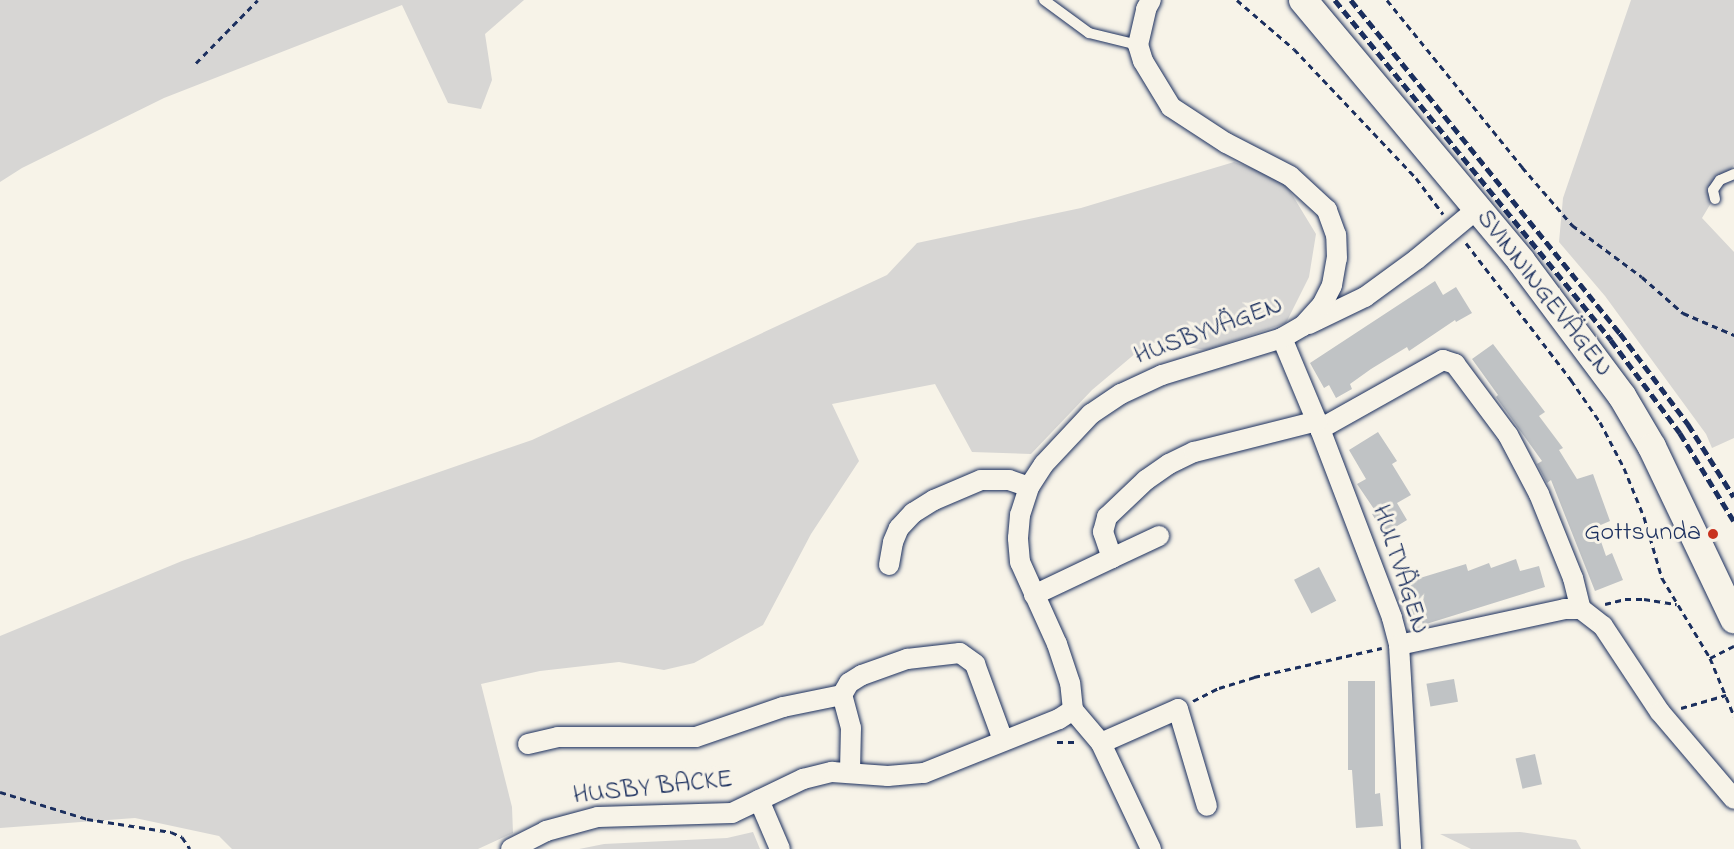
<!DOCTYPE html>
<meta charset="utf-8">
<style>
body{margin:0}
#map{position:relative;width:1734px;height:849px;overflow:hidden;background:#f7f3e8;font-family:"Indie Flower",sans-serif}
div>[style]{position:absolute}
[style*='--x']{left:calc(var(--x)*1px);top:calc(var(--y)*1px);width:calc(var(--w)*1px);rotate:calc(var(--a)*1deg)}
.green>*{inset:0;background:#d7d6d4}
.building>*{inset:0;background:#c0c3c5;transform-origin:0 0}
.path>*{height:3px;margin-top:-1.5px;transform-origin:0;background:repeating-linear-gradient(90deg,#1b2f5e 0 6px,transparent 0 10.5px)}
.roads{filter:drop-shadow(0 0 2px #1b2f5e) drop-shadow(0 0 2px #1b2f5e)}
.service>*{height:10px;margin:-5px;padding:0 5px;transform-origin:5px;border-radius:5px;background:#f7f3e8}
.minor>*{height:20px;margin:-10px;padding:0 10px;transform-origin:10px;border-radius:10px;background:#f7f3e8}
.secondary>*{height:28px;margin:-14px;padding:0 14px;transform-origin:14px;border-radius:14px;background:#f7f3e8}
.rail>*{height:4.5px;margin-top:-2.25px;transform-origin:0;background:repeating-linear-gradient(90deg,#1b2f5e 0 9px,transparent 0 13.5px)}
.dots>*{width:16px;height:16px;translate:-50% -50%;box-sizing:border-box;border:3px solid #f7f3e8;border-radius:50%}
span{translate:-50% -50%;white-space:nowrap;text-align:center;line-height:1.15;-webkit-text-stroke:6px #f7f3e8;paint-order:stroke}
.street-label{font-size:26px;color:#1b2f5e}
.poi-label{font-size:26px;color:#1b2f5e}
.right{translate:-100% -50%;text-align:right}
</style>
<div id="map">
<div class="green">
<div style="clip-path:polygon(0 0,524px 0,485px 34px,492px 80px,481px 109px,448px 103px,402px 5px,164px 98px,22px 168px,0 182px)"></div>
<div style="clip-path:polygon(1631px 0,1734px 0,1734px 165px,1702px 218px,1734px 252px,1734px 438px,1712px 448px,1706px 434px,1605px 296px,1559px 242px,1563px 198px)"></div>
<div style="clip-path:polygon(1234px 162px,1282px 178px,1316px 234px,1309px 277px,1286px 323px,1207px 350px,1149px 342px,1092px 390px,1031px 454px,972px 452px,935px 384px,832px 404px,859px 461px,811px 534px,763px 625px,694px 663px,664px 670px,619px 662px,540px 671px,481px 684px,512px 807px,513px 833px,478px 849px,232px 849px,219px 836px,135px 818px,0 828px,0 636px,182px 561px,532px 440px,887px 275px,917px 243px,1081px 208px)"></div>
<div style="clip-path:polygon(753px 832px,760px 849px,579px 849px,604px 844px,727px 838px)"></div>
<div style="clip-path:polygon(1520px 832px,1576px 840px,1581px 849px,1471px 849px,1440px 834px)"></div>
</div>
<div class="building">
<div style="clip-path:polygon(1435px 281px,1443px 295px,1456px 287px,1472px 313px,1456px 322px,1455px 320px,1409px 351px,1407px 347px,1371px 369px,1350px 384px,1352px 389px,1336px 398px,1329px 385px,1324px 388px,1310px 363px)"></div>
<div style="clip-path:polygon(1493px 344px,1545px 412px,1539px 416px,1563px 448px,1559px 450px,1577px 479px,1593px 474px,1610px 521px,1596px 527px,1606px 556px,1612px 553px,1623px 580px,1595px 591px,1551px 480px,1547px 483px,1537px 464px,1542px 461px,1496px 397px,1498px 395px,1472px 359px)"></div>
<div style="clip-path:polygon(1378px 432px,1397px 461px,1392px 464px,1411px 495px,1397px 503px,1407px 520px,1384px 534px,1372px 514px,1376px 512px,1357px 484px,1366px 479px,1349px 450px)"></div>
<div style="clip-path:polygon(1516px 559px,1520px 571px,1539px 566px,1545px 587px,1423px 625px,1419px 613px,1407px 617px,1397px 585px,1466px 564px,1468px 571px,1489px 563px,1491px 568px)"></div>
<div style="left:1319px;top:567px;width:38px;height:28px;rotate:63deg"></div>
<div style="left:1454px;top:679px;width:23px;height:28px;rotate:80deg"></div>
<div style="clip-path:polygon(1348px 681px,1375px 681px,1375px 794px,1380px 793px,1383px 826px,1356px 828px,1352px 770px,1348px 770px)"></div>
<div style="left:1535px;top:754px;width:31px;height:20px;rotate:77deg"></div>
</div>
<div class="path">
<div style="--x:1237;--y:0;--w:75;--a:40.7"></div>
<div style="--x:1294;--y:49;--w:178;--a:46.6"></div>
<div style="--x:1416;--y:178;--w:45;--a:53.1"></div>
<div style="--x:1387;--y:0;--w:215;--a:51"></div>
<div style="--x:1522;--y:167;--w:77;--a:49.2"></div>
<div style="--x:1572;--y:225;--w:87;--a:36.6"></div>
<div style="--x:1642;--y:277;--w:55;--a:41.3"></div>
<div style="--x:1683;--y:313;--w:56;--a:23.3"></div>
<div style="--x:196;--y:63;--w:88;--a:-45.5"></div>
<div style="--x:1466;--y:243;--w:173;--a:52.5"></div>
<div style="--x:1571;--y:380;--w:51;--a:55.4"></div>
<div style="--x:1600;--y:422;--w:52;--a:62.4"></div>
<div style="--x:1624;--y:468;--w:53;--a:67.8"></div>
<div style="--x:1644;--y:517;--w:64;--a:73.6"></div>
<div style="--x:1662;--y:578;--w:93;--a:59"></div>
<div style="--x:1710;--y:658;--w:63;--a:67.5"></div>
<div style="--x:1605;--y:604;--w:21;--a:-14"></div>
<div style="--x:1625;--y:599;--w:19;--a:0"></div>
<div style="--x:1644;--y:599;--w:33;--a:9"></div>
<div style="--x:1710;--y:658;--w:27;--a:-27"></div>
<div style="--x:1193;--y:701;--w:29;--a:-27"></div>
<div style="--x:1219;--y:688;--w:37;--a:-17"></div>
<div style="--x:1254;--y:677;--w:131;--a:-12.8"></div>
<div style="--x:1681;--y:708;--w:47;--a:-16.1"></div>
<div style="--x:1057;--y:742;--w:17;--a:0"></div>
<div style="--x:0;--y:792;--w:91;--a:17.2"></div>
<div style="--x:87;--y:819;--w:85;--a:8.8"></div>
<div style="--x:171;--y:832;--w:12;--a:24"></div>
<div style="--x:182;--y:837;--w:14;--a:56"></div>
</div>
<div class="roads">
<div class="service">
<div style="--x:1044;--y:0;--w:56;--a:36.3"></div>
<div style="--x:1089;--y:33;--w:50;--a:13.8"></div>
<div style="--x:1715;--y:199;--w:9;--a:-103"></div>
<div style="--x:1713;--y:190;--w:12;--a:-55"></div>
<div style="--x:1720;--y:180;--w:15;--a:-23"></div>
</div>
<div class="minor">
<div style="--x:1309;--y:324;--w:62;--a:-25.7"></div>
<div style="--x:1365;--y:297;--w:64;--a:-36.2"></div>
<div style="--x:1417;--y:259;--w:78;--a:-39.8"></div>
<div style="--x:1282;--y:338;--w:99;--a:67.3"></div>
<div style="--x:1320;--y:429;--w:202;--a:69.1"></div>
<div style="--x:1392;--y:618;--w:28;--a:75"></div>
<div style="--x:1399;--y:645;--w:204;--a:86.6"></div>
<div style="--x:1320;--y:429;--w:141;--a:-29.3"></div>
<div style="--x:1443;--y:360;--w:13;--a:18"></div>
<div style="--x:1455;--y:364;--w:89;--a:53.3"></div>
<div style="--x:1508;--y:435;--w:67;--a:62.3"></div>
<div style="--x:1539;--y:494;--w:91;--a:68"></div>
<div style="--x:1573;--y:578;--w:32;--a:76"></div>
<div style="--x:1112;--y:558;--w:52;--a:-25.1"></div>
<div style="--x:889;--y:565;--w:23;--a:-80"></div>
<div style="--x:893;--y:542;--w:15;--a:-67"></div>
<div style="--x:899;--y:528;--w:21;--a:-47"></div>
<div style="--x:913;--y:513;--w:25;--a:-32"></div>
<div style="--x:934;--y:500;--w:51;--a:-23.1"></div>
<div style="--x:981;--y:480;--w:28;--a:0"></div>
<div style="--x:1009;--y:480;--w:21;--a:19"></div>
<div style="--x:1034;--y:595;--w:86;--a:-25.4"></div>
<div style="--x:1112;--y:558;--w:28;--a:-109"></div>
<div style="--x:1103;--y:532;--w:16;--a:-75"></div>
<div style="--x:1107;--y:517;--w:54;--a:-43.5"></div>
<div style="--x:1146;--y:480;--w:28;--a:-35"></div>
<div style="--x:1169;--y:464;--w:28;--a:-26"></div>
<div style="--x:1194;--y:452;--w:127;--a:-14.1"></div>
<div style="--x:1399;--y:645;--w:170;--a:-12.2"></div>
<div style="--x:1565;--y:609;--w:16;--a:0"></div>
<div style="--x:1581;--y:609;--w:28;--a:38"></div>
<div style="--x:1603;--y:626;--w:103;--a:56.5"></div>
<div style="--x:1660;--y:712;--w:114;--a:49.6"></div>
<div style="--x:1101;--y:743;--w:84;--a:-23.8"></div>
<div style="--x:1178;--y:709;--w:101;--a:73.4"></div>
<div style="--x:528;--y:744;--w:31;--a:-13"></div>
<div style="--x:558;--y:737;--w:138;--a:0"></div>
<div style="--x:696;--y:737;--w:92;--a:-19"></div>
<div style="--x:783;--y:707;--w:60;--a:-11.5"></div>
<div style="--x:850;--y:771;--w:43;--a:-88.7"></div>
<div style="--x:851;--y:728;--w:34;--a:-105"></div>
<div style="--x:842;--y:695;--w:14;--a:-60"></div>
<div style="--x:849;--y:683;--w:15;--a:-32"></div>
<div style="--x:862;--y:675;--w:48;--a:-19.6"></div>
<div style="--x:907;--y:659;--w:53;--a:-6.5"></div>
<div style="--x:960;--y:653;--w:19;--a:36"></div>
<div style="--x:975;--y:664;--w:81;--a:69.8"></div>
<div style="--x:759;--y:800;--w:53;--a:66.8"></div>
<div style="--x:511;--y:849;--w:39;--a:-27"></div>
<div style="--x:546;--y:831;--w:54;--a:-15.1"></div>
<div style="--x:598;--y:817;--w:134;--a:-1.7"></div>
<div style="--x:732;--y:813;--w:79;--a:-25.6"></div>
<div style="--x:803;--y:779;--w:30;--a:-14"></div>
<div style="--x:832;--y:772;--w:56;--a:4.1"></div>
<div style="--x:888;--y:776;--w:36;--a:-5"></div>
<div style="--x:924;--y:773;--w:145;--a:-21.8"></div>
<div style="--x:1059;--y:719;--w:17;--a:-33"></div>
<div style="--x:1151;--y:849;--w:117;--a:-115.3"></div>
<div style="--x:1101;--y:743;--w:43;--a:-130.3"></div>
<div style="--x:1073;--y:710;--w:27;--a:-96"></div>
<div style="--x:1070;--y:683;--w:41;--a:-108.4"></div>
<div style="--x:1057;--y:644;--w:90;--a:-114.3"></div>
<div style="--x:1020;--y:562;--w:24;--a:-95"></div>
<div style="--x:1018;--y:538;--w:23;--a:-85"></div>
<div style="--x:1020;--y:515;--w:29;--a:-72"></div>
<div style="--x:1029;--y:487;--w:27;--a:-57"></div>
<div style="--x:1044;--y:464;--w:69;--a:-46.8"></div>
<div style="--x:1091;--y:414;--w:36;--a:-34"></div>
<div style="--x:1121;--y:394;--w:45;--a:-24.9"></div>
<div style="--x:1162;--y:375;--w:126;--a:-17.1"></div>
<div style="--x:1282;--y:338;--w:24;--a:-30"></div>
<div style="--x:1303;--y:326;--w:28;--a:-48"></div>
<div style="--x:1322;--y:305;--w:22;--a:-63"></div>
<div style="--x:1332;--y:285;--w:27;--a:-80"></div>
<div style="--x:1337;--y:258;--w:23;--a:-92"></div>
<div style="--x:1336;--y:235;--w:27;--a:-110"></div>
<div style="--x:1327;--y:210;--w:50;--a:-137.4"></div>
<div style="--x:1290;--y:176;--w:72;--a:-152.7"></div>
<div style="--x:1226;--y:143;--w:66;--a:-146.8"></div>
<div style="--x:1171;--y:107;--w:54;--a:-121.3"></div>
<div style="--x:1143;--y:61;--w:17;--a:-107"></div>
<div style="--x:1138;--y:45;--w:37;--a:-77"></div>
<div style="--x:1146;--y:9;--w:10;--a:-61"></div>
</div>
<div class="secondary">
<div style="--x:1303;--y:0;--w:340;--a:50.1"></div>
<div style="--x:1521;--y:261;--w:169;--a:53.2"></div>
<div style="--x:1622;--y:396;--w:59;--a:59.5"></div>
<div style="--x:1652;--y:447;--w:191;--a:64.5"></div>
</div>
</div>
<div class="rail">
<div style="--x:1335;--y:0;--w:438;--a:50.9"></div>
<div style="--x:1611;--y:340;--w:116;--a:53.4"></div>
<div style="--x:1680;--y:433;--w:103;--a:58.5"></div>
<div style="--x:1351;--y:0;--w:428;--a:51.1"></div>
<div style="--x:1620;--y:333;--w:114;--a:53.2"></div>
<div style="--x:1688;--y:424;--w:86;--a:57.8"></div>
</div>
<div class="dots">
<div style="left:1713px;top:534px;background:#c8321e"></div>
</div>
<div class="street-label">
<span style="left:1543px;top:294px;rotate:52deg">SVINNINGEVÄGEN</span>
<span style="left:1209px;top:332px;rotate:-20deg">HUSBYVÄGEN</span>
<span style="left:1399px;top:570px;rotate:72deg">HULTVÄGEN</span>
<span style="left:653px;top:789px;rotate:-6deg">HUSBY BACKE</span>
</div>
<div class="poi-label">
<span class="right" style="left:1701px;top:534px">Gottsunda</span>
</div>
</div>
